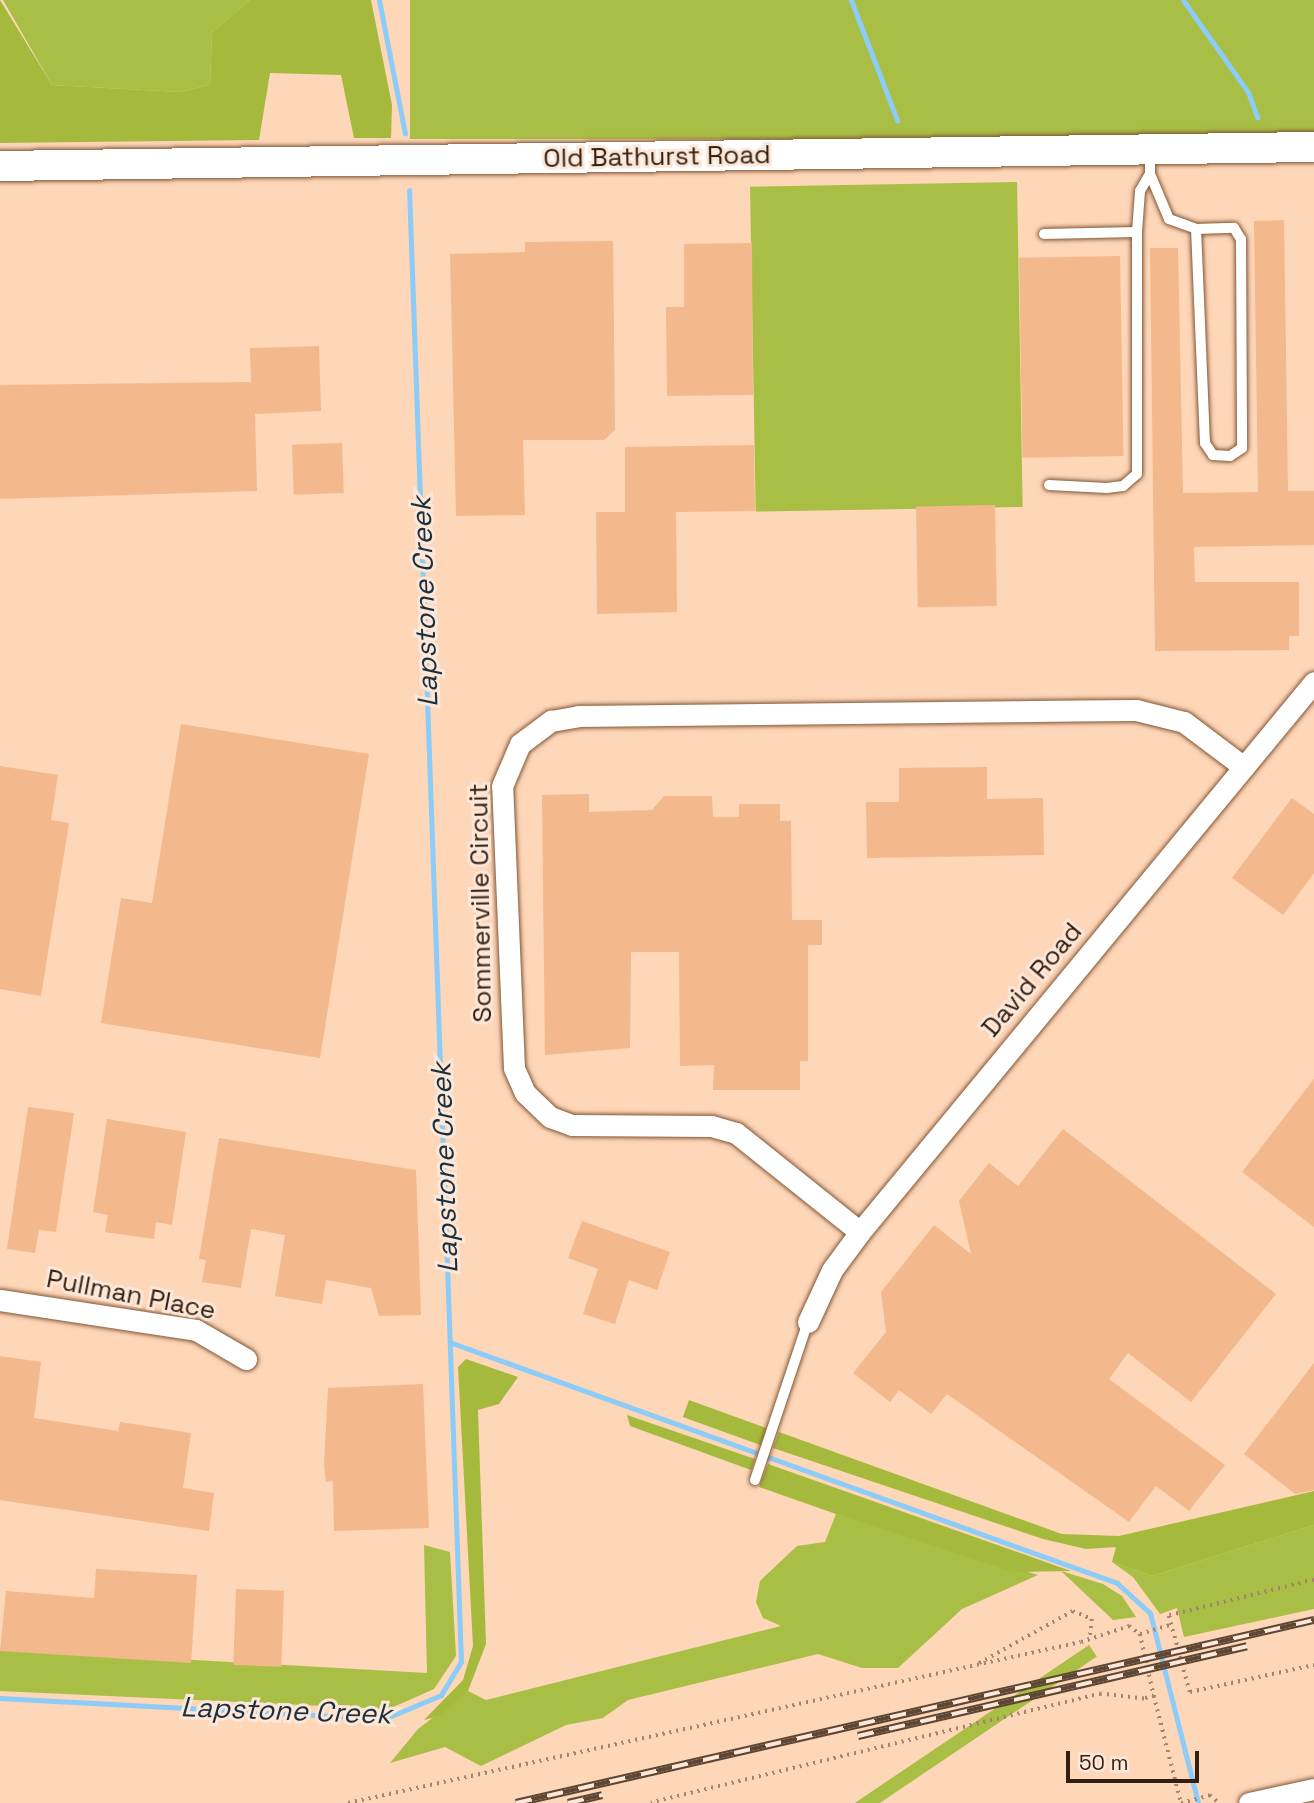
<!DOCTYPE html>
<style>
body{margin:0}
#map{position:relative;width:1314px;height:1803px;overflow:hidden;background:#fed6b8;font-family:"Space Grotesk",sans-serif}
div>[style]{position:absolute}
[style*='--x']{left:calc(var(--x)*1px);top:calc(var(--y)*1px);width:calc(var(--w)*1px);rotate:calc(var(--a)*1deg)}
.green>*{inset:0;background:#a9be45;transform-origin:0 0}
.forest>*{inset:0;background:#a5ba3c;transform-origin:0 0}
.stream>*{height:5px;margin:-2.5px;padding:0 2.5px;transform-origin:2.5px;border-radius:2.5px;background:#8bccf8}
.building>*{inset:0;background:#f3b88b;transform-origin:0 0}
.path>*{height:3.5px;margin-top:-1.75px;transform-origin:0;background:repeating-linear-gradient(90deg,#a3846d 0 2px,transparent 0 7px)}
.roads{filter:drop-shadow(0 0 2px #815634) drop-shadow(0 0 2px #815634)}
.service>*{height:10px;margin:-5px;padding:0 5px;transform-origin:5px;border-radius:5px;background:#fff}
.minor>*{height:21px;margin:-10.5px;padding:0 10.5px;transform-origin:10.5px;border-radius:10.5px;background:#fff}
.secondary>*{height:30px;margin:-15px;padding:0 15px;transform-origin:15px;border-radius:15px;background:#fff}
.rail>*{height:8px;margin-top:-4px;transform-origin:0;background:repeating-linear-gradient(90deg,#fce7d9 0 16px,#5d4634 0 32px);box-sizing:border-box;border-block:2px solid #5d4634}
span{translate:-50% -50%;white-space:nowrap;text-align:center;line-height:1.15;-webkit-text-stroke:6px #fce7d9;paint-order:stroke}
.street-label{font-size:26px;color:#321f11}
.water-label{font-size:28px;color:#1b2f3d;font-style:italic}
.scale{position:absolute;left:1066px;top:1751px;width:133px;height:32px;box-sizing:border-box;border:4px solid #321f11;border-top:0;padding-left:9px;font-size:21px;line-height:24px;white-space:nowrap;color:#321f11;-webkit-text-stroke:5px #fce7d9;paint-order:stroke}
</style>
<div id="map">
<div class="green">
<div style="clip-path:polygon(3px 0,250px 0,212px 32px,210px 85px,180px 92px,52px 85px)"></div>
<div style="left:410px;top:0;width:904px;height:139px"></div>
<div style="left:1017px;top:182px;width:325px;height:267px;rotate:89deg"></div>
<div style="clip-path:polygon(836px 1514px,1038px 1575px,962px 1609px,898px 1668px,862px 1668px,818px 1654px,628px 1700px,603px 1718px,566px 1725px,481px 1766px,445px 1747px,390px 1763px,418px 1729px,468px 1691px,486px 1700px,781px 1626px,763px 1618px,756px 1602px,760px 1581px,797px 1546px,825px 1542px)"></div>
<div style="clip-path:polygon(1314px 1525px,1314px 1609px,1184px 1637px,1177px 1608px,1160px 1614px,1133px 1577px,1112px 1562px,1152px 1576px)"></div>
<div style="clip-path:polygon(424px 1545px,450px 1552px,456px 1656px,434px 1689px,389px 1709px,0 1691px,0 1649px,427px 1673px)"></div>
<div style="clip-path:polygon(1061px 1571px,1103px 1584px,1122px 1596px,1136px 1617px,1113px 1620px)"></div>
<div style="left:1089px;top:1645px;width:14px;height:627px;rotate:56deg"></div>
</div>
<div class="forest">
<div style="clip-path:polygon(0 0,52px 85px,180px 92px,210px 85px,212px 32px,250px 0,371px 0,392px 105px,391px 138px,354px 138px,341px 75px,270px 73px,259px 140px,0 143px)"></div>
<div style="clip-path:polygon(466px 1359px,518px 1377px,499px 1404px,478px 1410px,486px 1644px,468px 1691px,439px 1716px,424px 1720px,463px 1680px,473px 1646px,458px 1367px)"></div>
<div style="left:689px;top:1400px;width:83px;height:18px;rotate:20deg"></div>
<div style="clip-path:polygon(627px 1415px,755px 1459px,751px 1470px,630px 1426px)"></div>
<div style="clip-path:polygon(779px 1432px,1062px 1534px,1119px 1536px,1314px 1491px,1314px 1525px,1152px 1576px,1112px 1562px,1116px 1547px,1086px 1549px,1043px 1539px,773px 1448px)"></div>
<div style="clip-path:polygon(768px 1464px,1071px 1571px,1014px 1572px,836px 1514px,759px 1487px)"></div>
</div>
<div class="stream">
<div style="--x:379;--y:0;--w:136;--a:79"></div>
<div style="--x:851;--y:0;--w:129;--a:69"></div>
<div style="--x:1183;--y:0;--w:113;--a:54.8"></div>
<div style="--x:1248;--y:92;--w:27;--a:70"></div>
<div style="--x:452;--y:1343;--w:707;--a:19.84"></div>
<div style="--x:1117;--y:1583;--w:45;--a:42.3"></div>
<div style="--x:1150;--y:1613;--w:196;--a:75.8"></div>
<div style="--x:0;--y:1698;--w:385;--a:3.1"></div>
<div style="--x:384;--y:1719;--w:62;--a:-22.8"></div>
<div style="--x:441;--y:1695;--w:39;--a:-59"></div>
<div style="--x:461;--y:1662;--w:1473;--a:-92.02"></div>
</div>
<div class="building">
<div style="clip-path:polygon(1284px 220px,1288px 491px,1314px 491px,1314px 545px,1194px 547px,1195px 582px,1299px 582px,1299px 636px,1289px 636px,1289px 650px,1155px 651px,1150px 248px,1178px 248px,1183px 493px,1258px 492px,1254px 221px)"></div>
<div style="clip-path:polygon(613px 241px,615px 430px,604px 440px,523px 440px,525px 515px,456px 516px,450px 254px,525px 252px,525px 242px)"></div>
<div style="clip-path:polygon(752px 243px,753px 395px,667px 396px,666px 307px,684px 307px,684px 244px)"></div>
<div style="left:1120px;top:256px;width:200px;height:101px;rotate:89deg"></div>
<div style="clip-path:polygon(319px 346px,321px 411px,255px 414px,257px 491px,0 499px,0 385px,251px 382px,250px 348px)"></div>
<div style="left:342px;top:443px;width:50px;height:50px;rotate:88deg"></div>
<div style="clip-path:polygon(754px 445px,755px 511px,676px 512px,677px 612px,597px 614px,596px 512px,625px 512px,625px 447px)"></div>
<div style="left:995px;top:505px;width:101px;height:79px;rotate:89deg"></div>
<div style="clip-path:polygon(181px 724px,369px 754px,320px 1058px,101px 1023px,121px 898px,152px 903px)"></div>
<div style="clip-path:polygon(0 766px,58px 775px,51px 820px,69px 823px,41px 996px,0 989px)"></div>
<div style="clip-path:polygon(987px 767px,987px 799px,1043px 798px,1044px 855px,867px 858px,866px 802px,899px 802px,899px 768px)"></div>
<div style="clip-path:polygon(589px 794px,589px 812px,652px 810px,664px 796px,712px 796px,713px 817px,739px 817px,739px 804px,780px 804px,780px 821px,791px 821px,792px 920px,822px 920px,822px 945px,808px 945px,808px 1061px,800px 1061px,800px 1090px,713px 1090px,714px 1065px,680px 1066px,679px 952px,631px 952px,630px 1048px,545px 1055px,542px 795px)"></div>
<div style="clip-path:polygon(1292px 798px,1314px 814px,1314px 873px,1283px 915px,1232px 878px)"></div>
<div style="clip-path:polygon(1314px 1079px,1314px 1227px,1242px 1172px)"></div>
<div style="clip-path:polygon(28px 1107px,74px 1113px,56px 1232px,39px 1230px,35px 1253px,7px 1249px)"></div>
<div style="clip-path:polygon(107px 1119px,186px 1132px,172px 1225px,156px 1222px,154px 1239px,105px 1232px,108px 1215px,93px 1212px)"></div>
<div style="clip-path:polygon(1063px 1129px,1276px 1294px,1191px 1402px,1128px 1353px,1109px 1379px,1225px 1465px,1189px 1511px,1156px 1486px,1129px 1522px,947px 1394px,931px 1414px,899px 1390px,890px 1402px,853px 1373px,886px 1332px,881px 1292px,934px 1225px,971px 1254px,959px 1201px,989px 1163px,1018px 1186px)"></div>
<div style="clip-path:polygon(219px 1138px,416px 1170px,421px 1315px,379px 1316px,371px 1288px,326px 1280px,322px 1304px,275px 1296px,285px 1235px,251px 1229px,241px 1288px,202px 1282px,206px 1260px,199px 1259px)"></div>
<div style="clip-path:polygon(582px 1221px,670px 1252px,657px 1290px,629px 1280px,615px 1324px,583px 1314px,598px 1269px,568px 1258px)"></div>
<div style="clip-path:polygon(0 1356px,41px 1362px,34px 1418px,118px 1431px,120px 1422px,191px 1433px,183px 1488px,214px 1493px,209px 1531px,0 1500px)"></div>
<div style="clip-path:polygon(1314px 1363px,1314px 1490px,1295px 1494px,1244px 1454px)"></div>
<div style="clip-path:polygon(423px 1384px,429px 1528px,334px 1531px,333px 1481px,326px 1482px,324px 1465px,328px 1388px)"></div>
<div style="clip-path:polygon(96px 1569px,197px 1575px,191px 1663px,0 1651px,6px 1591px,94px 1598px)"></div>
<div style="left:236px;top:1589px;width:48px;height:76px;rotate:2deg"></div>
</div>
<div class="path">
<div style="--x:1314;--y:1580;--w:149;--a:166.1"></div>
<div style="--x:1169;--y:1616;--w:79;--a:74.6"></div>
<div style="--x:1190;--y:1692;--w:127;--a:-12.3"></div>
<div style="--x:1140;--y:1634;--w:34;--a:-17"></div>
<div style="--x:979;--y:1663;--w:107;--a:-29"></div>
<div style="--x:1073;--y:1611;--w:21;--a:23"></div>
<div style="--x:1092;--y:1619;--w:20;--a:96"></div>
<div style="--x:1154;--y:1696;--w:110;--a:75.8"></div>
<div style="--x:348;--y:1803;--w:750;--a:-12.39"></div>
<div style="--x:1081;--y:1642;--w:51;--a:-18.4"></div>
<div style="--x:1129;--y:1626;--w:14;--a:36"></div>
<div style="--x:1140;--y:1634;--w:64;--a:77.3"></div>
<div style="--x:1154;--y:1696;--w:10;--a:163"></div>
<div style="--x:1144;--y:1699;--w:43;--a:-173.4"></div>
<div style="--x:1101;--y:1694;--w:463;--a:166.4"></div>
<div style="--x:1181;--y:1803;--w:30;--a:-15"></div>
<div style="--x:1210;--y:1795;--w:12;--a:42"></div>
</div>
<div class="roads">
<div class="service">
<div style="--x:1150;--y:153;--w:21;--a:90"></div>
<div style="--x:1150;--y:174;--w:49;--a:67.1"></div>
<div style="--x:1169;--y:219;--w:29;--a:20"></div>
<div style="--x:1196;--y:229;--w:38;--a:-2"></div>
<div style="--x:1234;--y:228;--w:13;--a:58"></div>
<div style="--x:1241;--y:239;--w:209;--a:89.7"></div>
<div style="--x:1242;--y:448;--w:14;--a:146"></div>
<div style="--x:1230;--y:456;--w:17;--a:-177"></div>
<div style="--x:1213;--y:455;--w:14;--a:-124"></div>
<div style="--x:1205;--y:443;--w:214;--a:-92.4"></div>
<div style="--x:1044;--y:234;--w:93;--a:-1.2"></div>
<div style="--x:1137;--y:232;--w:41;--a:-85.8"></div>
<div style="--x:1140;--y:191;--w:20;--a:-60"></div>
<div style="--x:1049;--y:485;--w:58;--a:3"></div>
<div style="--x:1107;--y:488;--w:16;--a:-7"></div>
<div style="--x:1123;--y:486;--w:18;--a:-41"></div>
<div style="--x:1137;--y:474;--w:242;--a:-90"></div>
<div style="--x:755;--y:1480;--w:167;--a:-71.5"></div>
</div>
<div class="minor">
<div style="--x:860;--y:1232;--w:159;--a:-141.4"></div>
<div style="--x:736;--y:1133;--w:26;--a:-164"></div>
<div style="--x:711;--y:1126;--w:139;--a:-179.6"></div>
<div style="--x:572;--y:1125;--w:23;--a:-160"></div>
<div style="--x:550;--y:1117;--w:35;--a:-136"></div>
<div style="--x:525;--y:1093;--w:27;--a:-114"></div>
<div style="--x:514;--y:1068;--w:282;--a:-92.4"></div>
<div style="--x:502;--y:786;--w:46;--a:-66.8"></div>
<div style="--x:520;--y:744;--w:39;--a:-37"></div>
<div style="--x:551;--y:721;--w:27;--a:-10"></div>
<div style="--x:578;--y:716;--w:558;--a:-0.62"></div>
<div style="--x:1136;--y:710;--w:49;--a:14"></div>
<div style="--x:1184;--y:722;--w:75;--a:36.9"></div>
<div style="--x:0;--y:1300;--w:198;--a:8.7"></div>
<div style="--x:196;--y:1330;--w:58;--a:30.1"></div>
<div style="--x:808;--y:1322;--w:57;--a:-65.2"></div>
<div style="--x:832;--y:1270;--w:47;--a:-53.6"></div>
<div style="--x:860;--y:1232;--w:713;--a:-50.46"></div>
<div style="--x:1249;--y:1803;--w:66;--a:-12.2"></div>
</div>
<div class="secondary">
<div style="--x:0;--y:166;--w:1314;--a:-0.83"></div>
</div>
</div>
<div class="rail">
<div style="--x:858;--y:1736;--w:399;--a:-13"></div>
<div style="--x:516;--y:1803;--w:819;--a:-12.92"></div>
<div style="--x:568;--y:1803;--w:35;--a:-13"></div>
</div>
<div class="street-label">
<span style="left:657px;top:157px;rotate:-1deg">Old Bathurst Road</span>
<span style="left:481px;top:903px;rotate:-91deg">Sommerville Circuit</span>
<span style="left:1032px;top:980px;rotate:-50deg">David Road</span>
<span style="left:131px;top:1295px;rotate:11deg">Pullman Place</span>
</div>
<div class="water-label">
<span style="left:424px;top:602px;rotate:-92deg">Lapstone Creek</span>
<span style="left:444px;top:1168px;rotate:-92deg">Lapstone Creek</span>
<span style="left:286px;top:1710px;rotate:2deg">Lapstone Creek</span>
</div>
<div class="scale">50 m</div>
</div>
